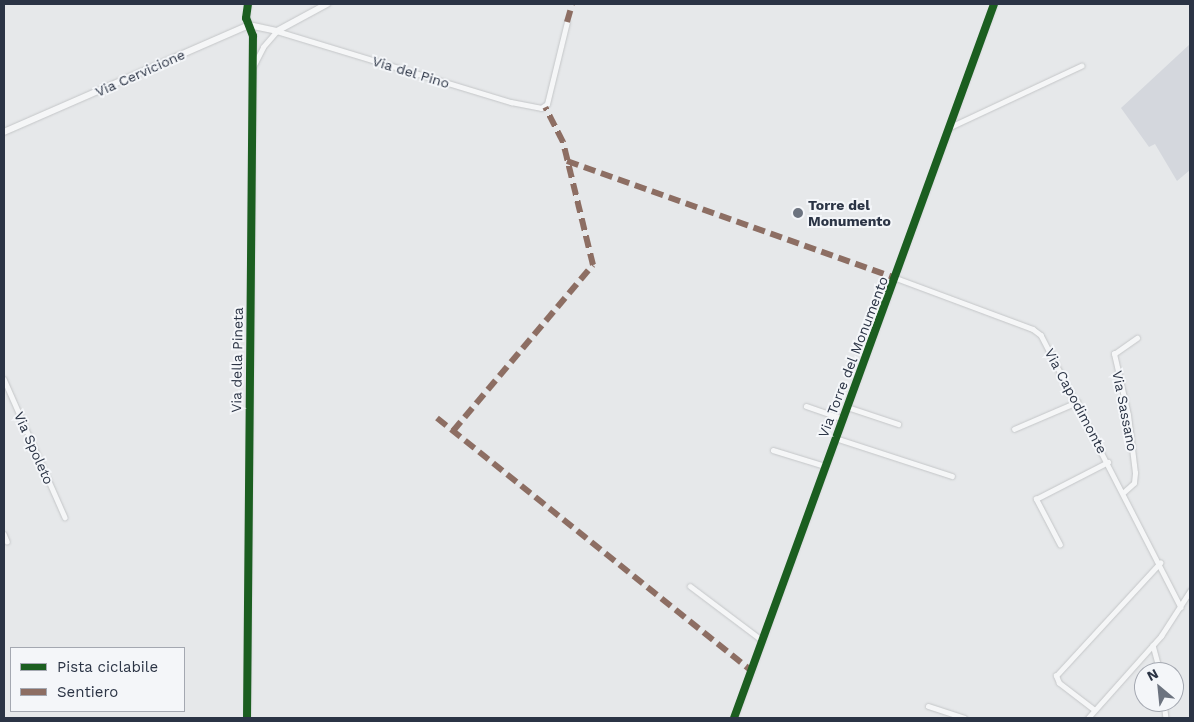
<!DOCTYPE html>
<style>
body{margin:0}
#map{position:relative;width:1194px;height:722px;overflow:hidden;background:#e6e8ea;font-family:"Work Sans",sans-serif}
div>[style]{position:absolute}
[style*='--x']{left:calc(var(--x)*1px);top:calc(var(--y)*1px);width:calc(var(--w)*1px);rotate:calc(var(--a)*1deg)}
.built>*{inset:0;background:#d4d7dd}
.roads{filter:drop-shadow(0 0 1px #c4c6c8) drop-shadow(0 0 1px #c4c6c8)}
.minor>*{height:4.5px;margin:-2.25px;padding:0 2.25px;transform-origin:2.25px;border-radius:2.25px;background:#f5f6f7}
.tertiary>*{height:5.5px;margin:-2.75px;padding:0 2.75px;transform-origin:2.75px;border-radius:2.75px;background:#f5f6f7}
.quiet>*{height:6px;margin-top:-3px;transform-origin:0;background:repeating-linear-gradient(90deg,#8d6e63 0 12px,transparent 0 18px)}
.cycleway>*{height:8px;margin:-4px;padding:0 4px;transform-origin:4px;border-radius:4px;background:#1b5e20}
.dots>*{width:14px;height:14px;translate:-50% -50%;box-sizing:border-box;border:2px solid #f4f6f9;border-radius:50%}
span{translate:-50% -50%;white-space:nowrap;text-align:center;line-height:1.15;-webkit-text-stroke:4px #f4f6f9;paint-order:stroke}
.street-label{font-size:14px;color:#2b3445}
.poi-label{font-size:14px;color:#2b3445;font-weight:700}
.left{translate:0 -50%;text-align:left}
.frame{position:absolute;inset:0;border:5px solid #2b3445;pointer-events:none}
.legend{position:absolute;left:10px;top:647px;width:175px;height:65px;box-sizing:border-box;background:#f4f6f9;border:1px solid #a4a8b1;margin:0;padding:6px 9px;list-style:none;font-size:15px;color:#2b3445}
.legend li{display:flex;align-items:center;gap:10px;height:25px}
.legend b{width:25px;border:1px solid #a4a8b1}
.north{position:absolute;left:1134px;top:662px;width:50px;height:50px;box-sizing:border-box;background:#f4f6f9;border:1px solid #a4a8b1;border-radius:50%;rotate:332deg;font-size:14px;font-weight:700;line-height:20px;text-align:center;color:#2b3445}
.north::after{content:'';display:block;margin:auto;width:18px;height:22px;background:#6c737f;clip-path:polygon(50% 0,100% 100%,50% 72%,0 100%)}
</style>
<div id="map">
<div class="built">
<div style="clip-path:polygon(1190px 44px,1190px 170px,1177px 181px,1155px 144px,1149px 147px,1121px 108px)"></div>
</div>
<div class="roads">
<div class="minor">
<div style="--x:253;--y:67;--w:22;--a:-63"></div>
<div style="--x:263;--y:47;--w:21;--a:-49"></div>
<div style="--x:277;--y:31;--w:245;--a:16.9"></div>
<div style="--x:511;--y:102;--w:31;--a:11"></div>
<div style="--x:541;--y:108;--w:7;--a:-34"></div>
<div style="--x:547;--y:104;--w:84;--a:-76.3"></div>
<div style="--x:950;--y:127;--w:145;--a:-25"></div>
<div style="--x:896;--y:278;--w:146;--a:20.4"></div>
<div style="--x:1033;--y:329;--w:10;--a:37"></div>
<div style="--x:1041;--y:335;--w:306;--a:62.8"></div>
<div style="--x:4;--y:379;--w:151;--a:66.2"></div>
<div style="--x:806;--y:406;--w:39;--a:19"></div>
<div style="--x:847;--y:407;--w:54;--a:18.4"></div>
<div style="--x:1014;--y:429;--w:69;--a:-23.2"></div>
<div style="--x:835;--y:438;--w:123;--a:18"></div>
<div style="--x:773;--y:450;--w:54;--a:17.1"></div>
<div style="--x:1124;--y:492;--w:13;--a:-42"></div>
<div style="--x:1134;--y:483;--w:10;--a:-84"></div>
<div style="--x:1135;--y:473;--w:58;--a:-96.9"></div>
<div style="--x:1128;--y:415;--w:63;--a:-102.9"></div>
<div style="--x:1114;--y:354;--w:28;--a:-35"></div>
<div style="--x:4;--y:534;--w:8;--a:67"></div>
<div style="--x:1060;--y:545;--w:52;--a:-117.6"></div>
<div style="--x:1036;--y:499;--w:81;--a:-27.2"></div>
<div style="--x:690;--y:586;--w:91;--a:37"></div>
<div style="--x:1153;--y:645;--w:28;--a:75"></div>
<div style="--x:1164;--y:702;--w:16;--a:83"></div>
<div style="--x:928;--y:706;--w:38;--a:18"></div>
<div style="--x:1094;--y:710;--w:44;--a:-142.4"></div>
<div style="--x:1059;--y:683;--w:8;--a:-113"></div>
<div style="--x:1056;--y:676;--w:154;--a:-47.4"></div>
<div style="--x:247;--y:718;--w:682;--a:-89.5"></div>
<div style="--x:253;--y:36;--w:19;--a:-111"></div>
<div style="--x:246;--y:18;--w:14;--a:-82"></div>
<div style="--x:734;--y:718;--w:760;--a:-69.99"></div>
<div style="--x:1088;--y:718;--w:110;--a:-48.3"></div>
<div style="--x:1161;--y:636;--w:54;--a:-57.2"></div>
</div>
<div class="tertiary">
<div style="--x:4;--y:132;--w:267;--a:-23.6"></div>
<div style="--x:249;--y:25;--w:29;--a:12"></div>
<div style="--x:277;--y:31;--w:57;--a:-28.4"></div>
</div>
</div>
<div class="quiet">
<div style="--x:567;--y:22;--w:19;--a:-74"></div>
<div style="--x:567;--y:161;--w:349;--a:19.6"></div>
<div style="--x:437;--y:418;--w:404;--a:38.8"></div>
<div style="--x:453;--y:431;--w:217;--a:-49.9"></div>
<div style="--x:593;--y:265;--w:127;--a:-103.7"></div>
<div style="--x:563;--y:142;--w:39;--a:-117"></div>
</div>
<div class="cycleway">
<div style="--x:247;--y:718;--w:682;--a:-89.5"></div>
<div style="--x:253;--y:36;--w:19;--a:-111"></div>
<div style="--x:246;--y:18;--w:14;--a:-82"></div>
<div style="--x:734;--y:718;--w:760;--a:-69.99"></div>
</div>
<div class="dots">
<div style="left:798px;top:213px;background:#6c737f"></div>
</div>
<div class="street-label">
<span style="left:411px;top:72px;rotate:17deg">Via del Pino</span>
<span style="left:140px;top:73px;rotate:-24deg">Via Cervicione</span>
<span style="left:853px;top:357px;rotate:-69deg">Via Torre del Monumento</span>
<span style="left:237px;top:360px;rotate:-89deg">Via della Pineta</span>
<span style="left:1076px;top:401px;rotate:62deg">Via Capodimonte</span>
<span style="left:1125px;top:411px;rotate:79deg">Via Sassano</span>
<span style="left:34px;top:448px;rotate:66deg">Via Spoleto</span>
</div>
<div class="poi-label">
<span class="left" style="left:808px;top:213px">Torre del<br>Monumento</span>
</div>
<div class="frame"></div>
<ul class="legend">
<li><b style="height:6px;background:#1b5e20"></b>Pista ciclabile</li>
<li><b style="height:6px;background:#8d6e63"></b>Sentiero</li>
</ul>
<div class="north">N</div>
</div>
